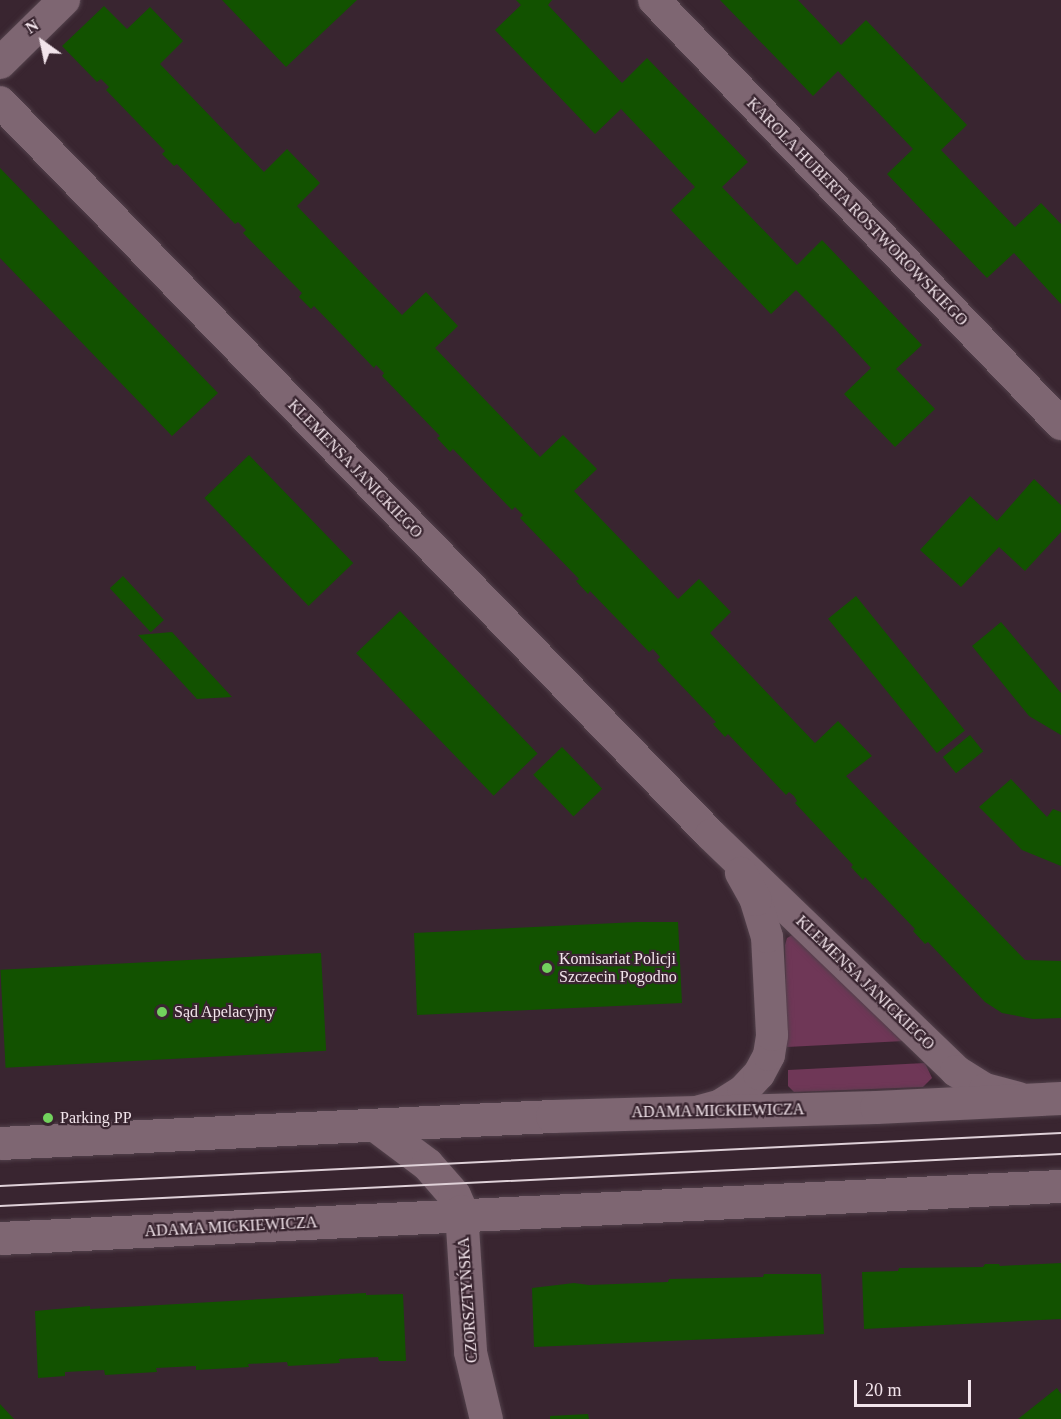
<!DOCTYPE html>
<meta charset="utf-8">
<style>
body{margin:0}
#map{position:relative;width:1061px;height:1419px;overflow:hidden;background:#392530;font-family:Georgia,serif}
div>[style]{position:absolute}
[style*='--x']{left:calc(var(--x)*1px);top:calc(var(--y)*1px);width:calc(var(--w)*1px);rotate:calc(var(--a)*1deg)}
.green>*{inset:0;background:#6f3757}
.building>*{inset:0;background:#125200;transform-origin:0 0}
.roads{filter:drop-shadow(0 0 2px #52414b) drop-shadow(0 0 2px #52414b)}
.street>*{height:32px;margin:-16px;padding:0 16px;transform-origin:16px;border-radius:16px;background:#7e6672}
.secondary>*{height:33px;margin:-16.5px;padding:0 16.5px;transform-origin:16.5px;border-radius:16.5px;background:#7e6672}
.tram>*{height:1.5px;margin:-0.75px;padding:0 0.75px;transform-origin:0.75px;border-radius:0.75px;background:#dfd1d8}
.dots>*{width:16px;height:16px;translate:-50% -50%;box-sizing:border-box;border:3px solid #392530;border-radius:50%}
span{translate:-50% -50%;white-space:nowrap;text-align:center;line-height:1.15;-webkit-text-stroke:4.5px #392530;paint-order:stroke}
.street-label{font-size:16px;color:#f2e4eb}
.poi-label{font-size:16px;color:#f2e4eb}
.left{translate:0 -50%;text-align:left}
.north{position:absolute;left:12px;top:12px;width:60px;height:60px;-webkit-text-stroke:4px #392530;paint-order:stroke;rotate:327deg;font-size:16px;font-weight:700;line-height:24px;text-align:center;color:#f2e4eb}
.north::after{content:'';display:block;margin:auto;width:21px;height:27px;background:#f2e4eb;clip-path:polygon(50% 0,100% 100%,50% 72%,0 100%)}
.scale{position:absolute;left:854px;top:1380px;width:117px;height:27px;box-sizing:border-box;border:3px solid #f2e4eb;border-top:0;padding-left:8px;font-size:18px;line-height:21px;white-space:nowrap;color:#f2e4eb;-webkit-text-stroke:4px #392530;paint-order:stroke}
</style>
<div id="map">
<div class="green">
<div style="clip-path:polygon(794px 934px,904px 1041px,787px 1047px,785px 945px,787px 938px)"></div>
<div style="clip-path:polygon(925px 1063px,932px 1078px,923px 1087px,794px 1092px,788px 1086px,788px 1070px)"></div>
</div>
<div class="building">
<div style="clip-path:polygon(222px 0,357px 0,286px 67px)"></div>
<div style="clip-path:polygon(516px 0,552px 0,548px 5px,622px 83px,647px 58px,748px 162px,722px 187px,797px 265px,822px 240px,922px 345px,896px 369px,935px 409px,895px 447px,844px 394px,871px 368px,834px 328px,796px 290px,771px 314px,671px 210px,695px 187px,621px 109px,595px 134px,495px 30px,521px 5px)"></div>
<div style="clip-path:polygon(720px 0,798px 0,841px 45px,866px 20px,967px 125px,941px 150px,1015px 227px,1041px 203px,1061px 224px,1061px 304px,1014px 253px,987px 278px,887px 174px,913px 149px,838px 71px,813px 96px)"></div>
<div style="clip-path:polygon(104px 6px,127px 29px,150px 7px,183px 41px,160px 64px,264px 172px,287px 149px,320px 183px,297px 206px,402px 315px,426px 292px,458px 326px,435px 348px,540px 457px,563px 435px,597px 469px,574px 491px,678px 599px,699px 579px,731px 612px,710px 633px,815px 743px,838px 721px,872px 756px,846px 776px,1025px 960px,1061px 961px,1061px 1018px,1033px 1019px,1002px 1013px,985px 1002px,928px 942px,925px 944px,913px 931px,915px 929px,865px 877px,863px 880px,851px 867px,853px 865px,795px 803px,797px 801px,794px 796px,789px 792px,786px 795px,728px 734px,725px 737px,713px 724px,716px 722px,657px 660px,660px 657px,653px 649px,649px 652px,590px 591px,588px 594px,576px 581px,579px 579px,520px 518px,523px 515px,515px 507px,512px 510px,453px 449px,450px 452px,437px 438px,440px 436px,382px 376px,384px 373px,376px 365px,374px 368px,314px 306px,311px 309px,299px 297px,302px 293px,243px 233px,246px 230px,238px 222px,235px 224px,177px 164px,174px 166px,162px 154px,165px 151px,106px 90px,109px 87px,101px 79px,97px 82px,62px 46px)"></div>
<div style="clip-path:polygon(0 168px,218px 393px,172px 436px,0 258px)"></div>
<div style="left:249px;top:455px;width:150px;height:62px;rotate:46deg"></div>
<div style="clip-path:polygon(1034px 479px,1061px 505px,1061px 532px,1025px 571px,999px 547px,961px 587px,920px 550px,970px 496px,997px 521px)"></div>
<div style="left:123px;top:576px;width:60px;height:18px;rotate:47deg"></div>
<div style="left:856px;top:596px;width:173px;height:36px;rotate:51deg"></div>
<div style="left:400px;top:611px;width:198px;height:61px;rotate:46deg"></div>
<div style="clip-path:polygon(1001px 622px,1061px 693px,1061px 735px,1029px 716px,972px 646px)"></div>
<div style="clip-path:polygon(172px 632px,232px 697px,197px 699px,138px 635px)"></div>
<div style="left:970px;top:735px;width:21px;height:35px;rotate:51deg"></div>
<div style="left:562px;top:747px;width:58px;height:40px;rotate:46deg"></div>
<div style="clip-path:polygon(1011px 779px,1047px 817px,1053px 809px,1061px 812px,1061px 866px,1022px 850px,979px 807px)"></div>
<div style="clip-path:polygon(637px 922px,678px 922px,682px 1003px,417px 1015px,414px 933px)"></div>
<div style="left:321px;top:953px;width:98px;height:321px;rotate:87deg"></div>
<div style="clip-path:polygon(1061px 1263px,1061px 1319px,864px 1329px,862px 1272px,898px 1271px,899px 1268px,983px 1267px,985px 1264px,999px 1264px,1000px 1266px)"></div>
<div style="clip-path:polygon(764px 1274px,821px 1274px,824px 1334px,534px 1347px,532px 1288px,574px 1283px,589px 1285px,668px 1282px,669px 1279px,763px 1277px)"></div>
<div style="clip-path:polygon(366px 1293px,366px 1295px,403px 1294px,406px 1361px,379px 1361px,378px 1357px,339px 1359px,340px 1363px,288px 1366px,287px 1362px,248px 1364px,249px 1367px,196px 1370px,196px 1366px,156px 1368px,157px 1372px,105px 1375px,104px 1370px,65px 1372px,65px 1376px,38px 1378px,35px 1311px,90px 1306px,90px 1309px)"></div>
<div style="clip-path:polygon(1057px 1388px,1061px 1394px,1061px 1419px,1018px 1419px)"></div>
<div style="clip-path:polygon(0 1404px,14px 1419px,0 1419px)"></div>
<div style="clip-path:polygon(588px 1414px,589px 1419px,550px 1419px,550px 1416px)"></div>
</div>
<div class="roads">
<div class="street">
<div style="--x:654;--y:0;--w:588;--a:46.17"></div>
<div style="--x:0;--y:63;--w:90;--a:-44.5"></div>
<div style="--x:0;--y:102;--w:1021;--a:45.87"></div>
<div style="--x:711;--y:835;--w:340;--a:43.9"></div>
<div style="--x:956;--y:1071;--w:34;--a:32"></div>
<div style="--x:985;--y:1089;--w:34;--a:15"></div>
<div style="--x:700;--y:1111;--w:20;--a:-15"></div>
<div style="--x:719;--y:1106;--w:28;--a:-32"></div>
<div style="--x:743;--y:1091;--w:23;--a:-47"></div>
<div style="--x:759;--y:1074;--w:21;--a:-62"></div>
<div style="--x:769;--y:1055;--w:20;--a:-81"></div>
<div style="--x:772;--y:1035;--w:98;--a:-92.9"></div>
<div style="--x:767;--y:937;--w:39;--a:-107"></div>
<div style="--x:756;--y:900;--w:31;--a:-119"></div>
</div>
<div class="secondary">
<div style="--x:375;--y:1125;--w:65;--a:36.9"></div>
<div style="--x:427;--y:1164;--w:41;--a:48.9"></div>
<div style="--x:454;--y:1195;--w:17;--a:66"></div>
<div style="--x:461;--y:1211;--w:141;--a:86.3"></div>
<div style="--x:470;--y:1352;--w:69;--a:76.6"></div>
<div style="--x:0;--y:1143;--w:553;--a:-2.8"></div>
<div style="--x:552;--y:1116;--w:324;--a:-1.6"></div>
<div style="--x:876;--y:1107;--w:185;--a:-2.8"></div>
<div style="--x:0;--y:1238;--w:1062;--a:-2.81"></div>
</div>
</div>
<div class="tram">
<div style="--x:0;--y:1186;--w:1062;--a:-2.86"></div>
<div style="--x:0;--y:1206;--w:1062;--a:-2.81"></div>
</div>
<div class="dots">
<div style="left:547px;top:968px;background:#72d25d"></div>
<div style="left:162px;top:1012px;background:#72d25d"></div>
<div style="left:48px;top:1118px;background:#72d25d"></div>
</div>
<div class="street-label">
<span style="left:857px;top:212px;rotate:46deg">KAROLA HUBERTA ROSTWOROWSKIEGO</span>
<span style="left:355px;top:469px;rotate:46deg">KLEMENSA JANICKIEGO</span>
<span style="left:865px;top:983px;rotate:44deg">KLEMENSA JANICKIEGO</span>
<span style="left:718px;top:1111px;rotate:-1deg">ADAMA MICKIEWICZA</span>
<span style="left:231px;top:1227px;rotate:-3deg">ADAMA MICKIEWICZA</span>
<span style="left:468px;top:1300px;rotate:-94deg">CZORSZTYŃSKA</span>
</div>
<div class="poi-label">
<span class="left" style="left:559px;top:968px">Komisariat Policji<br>Szczecin Pogodno</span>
<span class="left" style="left:174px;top:1012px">Sąd Apelacyjny</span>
<span class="left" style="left:60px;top:1118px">Parking PP</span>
</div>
<div class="north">N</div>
<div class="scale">20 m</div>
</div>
